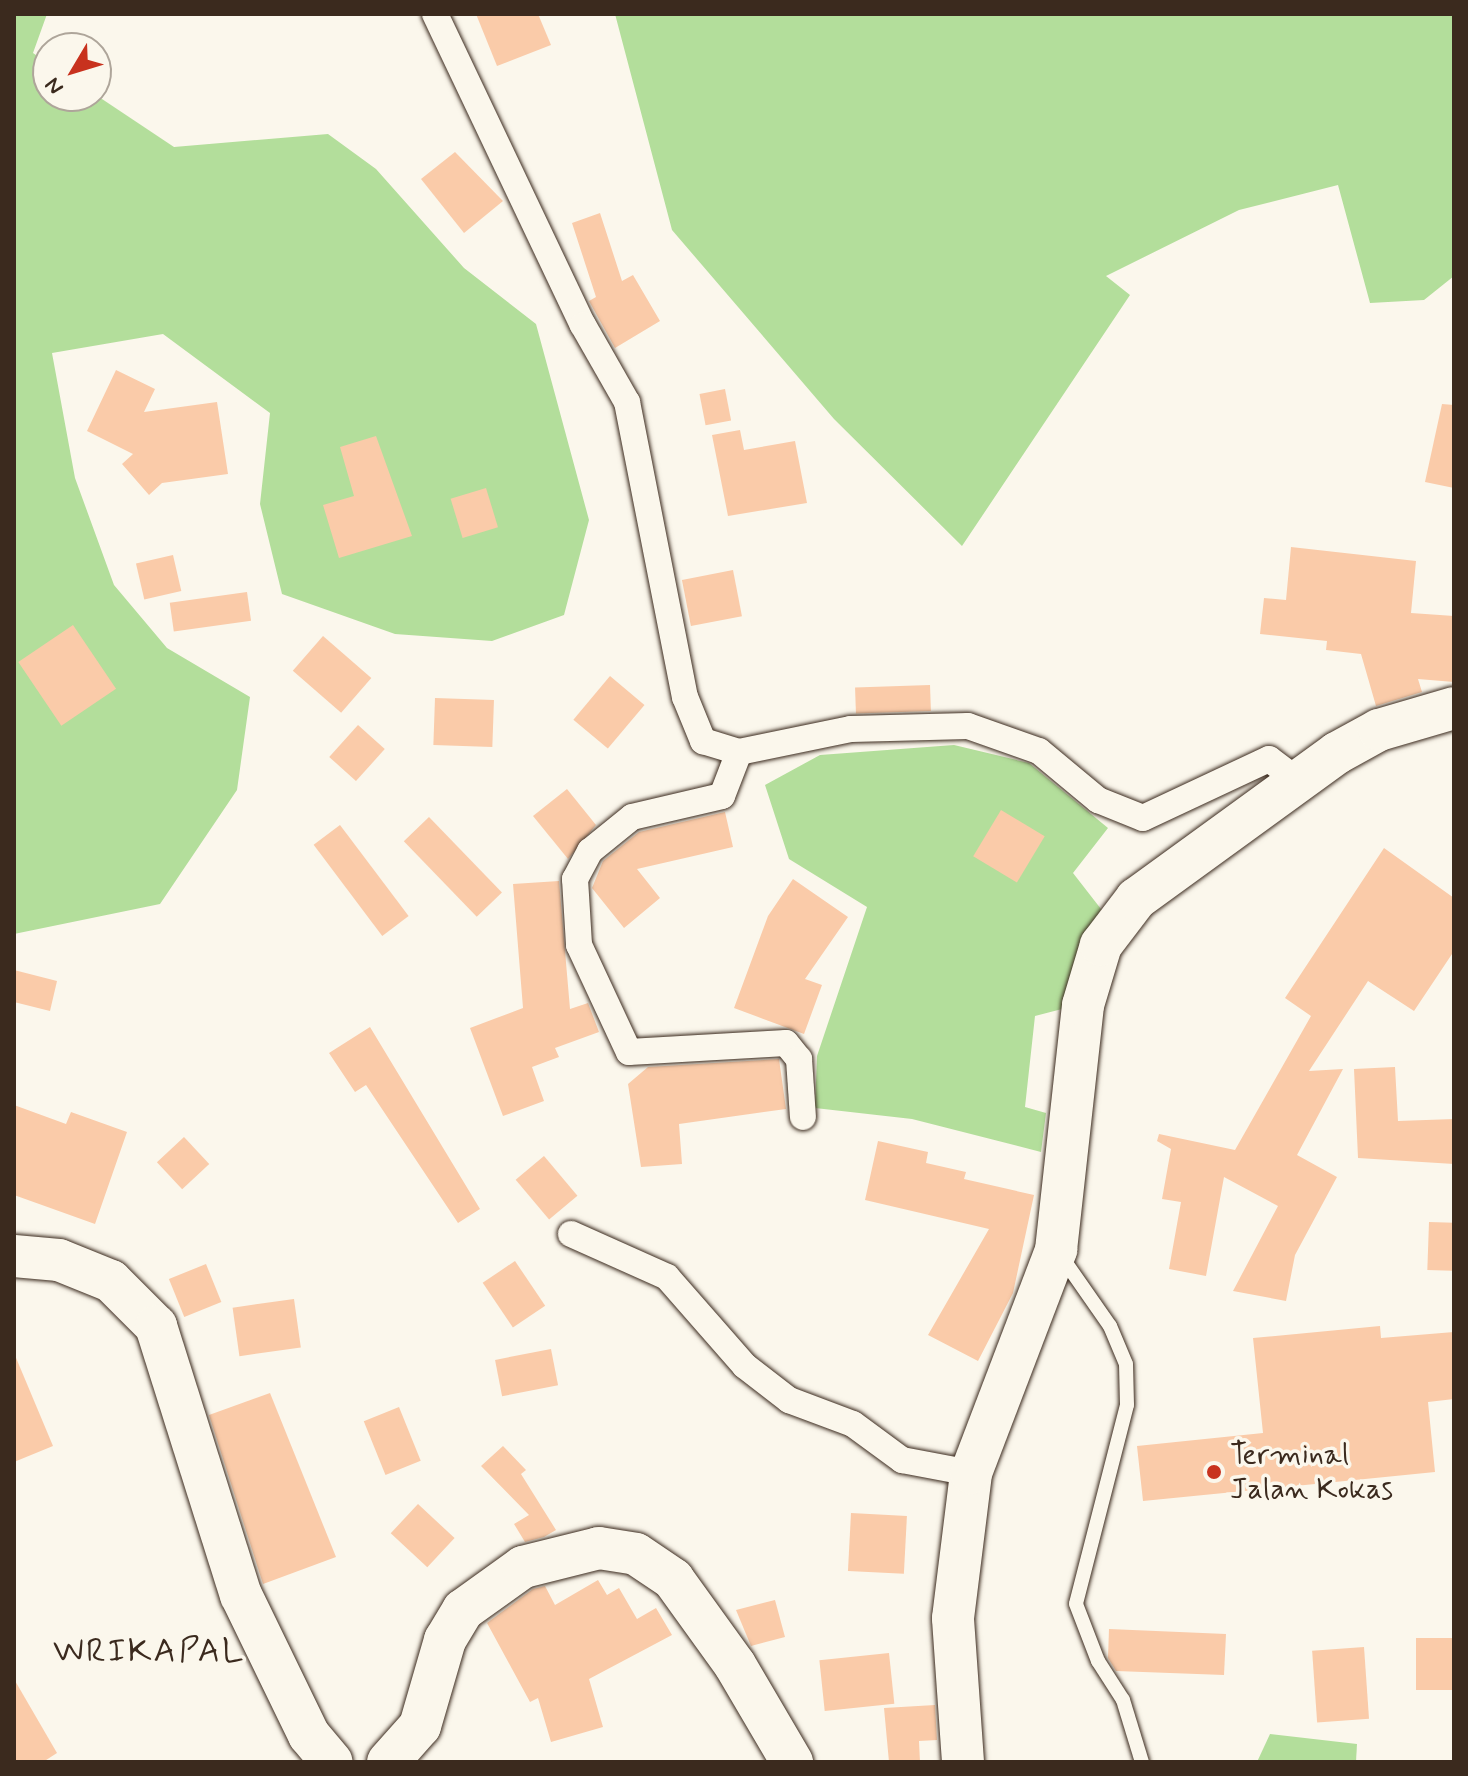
<!DOCTYPE html>
<style>
body{margin:0}
#map{position:relative;width:1468px;height:1776px;overflow:hidden;background:#fbf7ec;font-family:Mynerve,sans-serif}
div>[style]{position:absolute}
[style*='--x']{left:calc(var(--x)*1px);top:calc(var(--y)*1px);width:calc(var(--w)*1px);rotate:calc(var(--a)*1deg)}
.green>*{inset:0;background:#b3de9b}
.building>*{inset:0;background:#facba9;transform-origin:0 0}
.roads{filter:drop-shadow(0 0 2px #3b2a1e) drop-shadow(0 0 2px #3b2a1e)}
.lane>*{height:14px;margin:-7px;padding:0 7px;transform-origin:7px;border-radius:7px;background:#fbf7ec}
.street>*{height:26px;margin:-13px;padding:0 13px;transform-origin:13px;border-radius:13px;background:#fbf7ec}
.primary>*{height:42px;margin:-21px;padding:0 21px;transform-origin:21px;border-radius:21px;background:#fbf7ec}
.dots>*{width:22px;height:22px;translate:-50% -50%;box-sizing:border-box;border:4px solid #fbf7ec;border-radius:50%}
span{translate:-50% -50%;white-space:nowrap;text-align:center;line-height:1.15;-webkit-text-stroke:7px #fbf7ec;paint-order:stroke}
.poi-label{font-size:30px;color:#3b2a1e}
.left{translate:0 -50%;text-align:left}
.quarter-label{font-size:34px;color:#3b2a1e;letter-spacing:2px}
.frame{position:absolute;inset:0;border:16px solid #3b2a1e;pointer-events:none}
.north{position:absolute;left:32px;top:32px;width:80px;height:80px;box-sizing:border-box;background:#fbf7ec;border:2px solid #aea59a;border-radius:50%;rotate:232deg;font-size:22px;font-weight:700;line-height:32px;text-align:center;color:#3b2a1e}
.north::after{content:'';display:block;margin:auto;width:28px;height:36px;background:#c8321e;clip-path:polygon(50% 0,100% 100%,50% 72%,0 100%)}
</style>
<div id="map">
<div class="green">
<div style="clip-path:polygon(14px 14px,47px 14px,33px 53px,48px 63px,48px 96px,96px 95px,174px 147px,328px 134px,376px 169px,464px 268px,536px 324px,589px 520px,564px 615px,492px 641px,395px 634px,282px 594px,260px 504px,270px 413px,163px 334px,52px 353px,75px 478px,114px 585px,167px 648px,250px 697px,237px 790px,160px 904px,14px 934px)"></div>
<div style="clip-path:polygon(615px 14px,1454px 14px,1454px 276px,1424px 300px,1370px 303px,1338px 185px,1239px 210px,1106px 276px,1130px 295px,962px 546px,834px 419px,672px 230px)"></div>
<div style="clip-path:polygon(954px 745px,1029px 763px,1108px 828px,1073px 873px,1101px 909px,1062px 1009px,1035px 1016px,1025px 1107px,1046px 1113px,1041px 1152px,912px 1119px,815px 1108px,817px 1056px,867px 907px,789px 859px,765px 785px,820px 755px)"></div>
<div style="clip-path:polygon(1270px 1734px,1357px 1744px,1356px 1762px,1257px 1762px)"></div>
</div>
<div class="building">
<div style="clip-path:polygon(476px 14px,538px 14px,551px 45px,497px 66px)"></div>
<div style="clip-path:polygon(455px 152px,503px 201px,464px 233px,421px 179px)"></div>
<div style="clip-path:polygon(600px 213px,622px 281px,633px 275px,660px 321px,615px 348px,589px 301px,596px 297px,572px 223px)"></div>
<div style="clip-path:polygon(116px 370px,155px 389px,144px 412px,217px 402px,228px 474px,162px 483px,149px 495px,122px 464px,133px 454px,87px 431px)"></div>
<div style="left:725px;top:389px;width:32px;height:26px;rotate:79deg"></div>
<div style="clip-path:polygon(1442px 404px,1454px 405px,1454px 488px,1425px 482px)"></div>
<div style="clip-path:polygon(740px 430px,744px 450px,795px 441px,807px 503px,728px 516px,712px 435px)"></div>
<div style="clip-path:polygon(376px 436px,412px 536px,339px 558px,323px 505px,354px 496px,340px 447px)"></div>
<div style="left:486px;top:488px;width:41px;height:37px;rotate:73deg"></div>
<div style="clip-path:polygon(1291px 547px,1416px 561px,1411px 613px,1454px 616px,1454px 682px,1418px 679px,1422px 692px,1376px 706px,1361px 654px,1326px 650px,1327px 641px,1260px 634px,1264px 598px,1286px 600px)"></div>
<div style="left:173px;top:555px;width:37px;height:38px;rotate:77deg"></div>
<div style="left:733px;top:570px;width:47px;height:52px;rotate:79deg"></div>
<div style="left:247px;top:592px;width:29px;height:78px;rotate:82deg"></div>
<div style="left:73px;top:625px;width:77px;height:66px;rotate:56deg"></div>
<div style="left:323px;top:636px;width:64px;height:46px;rotate:41deg"></div>
<div style="left:610px;top:676px;width:45px;height:57px;rotate:40deg"></div>
<div style="left:930px;top:685px;width:26px;height:75px;rotate:88deg"></div>
<div style="left:435px;top:698px;width:59px;height:47px;rotate:2deg"></div>
<div style="left:358px;top:725px;width:36px;height:43px;rotate:42deg"></div>
<div style="clip-path:polygon(567px 789px,596px 825px,568px 859px,533px 816px)"></div>
<div style="left:1001px;top:810px;width:51px;height:54px;rotate:31deg"></div>
<div style="clip-path:polygon(725px 812px,733px 847px,637px 869px,660px 898px,624px 928px,592px 888px,603px 861px,639px 832px)"></div>
<div style="left:429px;top:817px;width:105px;height:35px;rotate:46deg"></div>
<div style="left:340px;top:825px;width:114px;height:33px;rotate:53deg"></div>
<div style="clip-path:polygon(1384px 848px,1454px 898px,1454px 951px,1414px 1011px,1368px 981px,1309px 1071px,1343px 1069px,1297px 1155px,1337px 1177px,1295px 1255px,1286px 1301px,1233px 1291px,1278px 1206px,1224px 1177px,1206px 1276px,1169px 1269px,1181px 1202px,1162px 1199px,1171px 1149px,1157px 1141px,1159px 1134px,1235px 1150px,1311px 1016px,1285px 998px)"></div>
<div style="clip-path:polygon(793px 879px,848px 917px,805px 979px,822px 985px,804px 1034px,734px 1008px,768px 916px)"></div>
<div style="clip-path:polygon(559px 881px,570px 1009px,588px 1003px,599px 1032px,555px 1048px,559px 1057px,532px 1067px,544px 1101px,503px 1116px,470px 1028px,523px 1008px,513px 884px)"></div>
<div style="clip-path:polygon(14px 970px,57px 981px,50px 1011px,14px 1002px)"></div>
<div style="clip-path:polygon(370px 1027px,480px 1209px,458px 1223px,366px 1085px,355px 1092px,329px 1053px)"></div>
<div style="clip-path:polygon(779px 1059px,786px 1109px,679px 1124px,682px 1164px,641px 1167px,628px 1084px,648px 1067px)"></div>
<div style="clip-path:polygon(1395px 1067px,1398px 1121px,1454px 1119px,1454px 1164px,1358px 1158px,1354px 1069px)"></div>
<div style="clip-path:polygon(14px 1105px,66px 1124px,71px 1112px,127px 1132px,95px 1224px,14px 1195px)"></div>
<div style="left:184px;top:1137px;width:37px;height:37px;rotate:47deg"></div>
<div style="clip-path:polygon(878px 1141px,928px 1152px,926px 1163px,966px 1172px,964px 1179px,1034px 1195px,1013px 1293px,978px 1361px,928px 1335px,989px 1229px,865px 1200px)"></div>
<div style="left:544px;top:1156px;width:52px;height:37px;rotate:50deg"></div>
<div style="left:1429px;top:1222px;width:25px;height:48px;rotate:2deg"></div>
<div style="left:515px;top:1261px;width:54px;height:39px;rotate:56deg"></div>
<div style="left:206px;top:1264px;width:41px;height:40px;rotate:68deg"></div>
<div style="left:294px;top:1299px;width:49px;height:62px;rotate:82deg"></div>
<div style="clip-path:polygon(1380px 1326px,1381px 1338px,1454px 1332px,1454px 1399px,1428px 1402px,1435px 1472px,1143px 1501px,1137px 1446px,1263px 1433px,1253px 1338px)"></div>
<div style="left:551px;top:1349px;width:37px;height:57px;rotate:79deg"></div>
<div style="clip-path:polygon(14px 1353px,53px 1446px,14px 1462px)"></div>
<div style="clip-path:polygon(270px 1393px,336px 1557px,263px 1584px,209px 1415px)"></div>
<div style="left:399px;top:1407px;width:58px;height:38px;rotate:68deg"></div>
<div style="clip-path:polygon(503px 1446px,526px 1470px,521px 1474px,556px 1530px,544px 1537px,525px 1542px,514px 1524px,529px 1515px,481px 1466px)"></div>
<div style="left:418px;top:1504px;width:50px;height:40px;rotate:43deg"></div>
<div style="left:851px;top:1513px;width:56px;height:58px;rotate:3deg"></div>
<div style="clip-path:polygon(598px 1580px,607px 1595px,619px 1588px,637px 1619px,656px 1608px,672px 1635px,589px 1679px,603px 1727px,551px 1742px,538px 1698px,530px 1702px,487px 1623px,533px 1589px,545px 1586px,555px 1605px)"></div>
<div style="clip-path:polygon(775px 1600px,785px 1637px,751px 1646px,736px 1610px)"></div>
<div style="clip-path:polygon(1109px 1629px,1226px 1634px,1224px 1675px,1116px 1671px,1108px 1658px)"></div>
<div style="left:1454px;top:1638px;width:52px;height:38px;rotate:90deg"></div>
<div style="left:1364px;top:1647px;width:72px;height:52px;rotate:86deg"></div>
<div style="left:889px;top:1653px;width:51px;height:70px;rotate:84deg"></div>
<div style="clip-path:polygon(14px 1679px,57px 1753px,43px 1762px,14px 1762px)"></div>
<div style="clip-path:polygon(935px 1705px,937px 1740px,919px 1741px,920px 1762px,889px 1762px,884px 1708px)"></div>
</div>
<div class="roads">
<div class="lane">
<div style="--x:1059;--y:1253;--w:89;--a:55.1"></div>
<div style="--x:1110;--y:1326;--w:41;--a:67.2"></div>
<div style="--x:1126;--y:1364;--w:41;--a:88.6"></div>
<div style="--x:1127;--y:1405;--w:205;--a:104.4"></div>
<div style="--x:1076;--y:1604;--w:61;--a:68.9"></div>
<div style="--x:1098;--y:1661;--w:46;--a:57.3"></div>
<div style="--x:1123;--y:1700;--w:65;--a:73"></div>
</div>
<div class="street">
<div style="--x:435;--y:14;--w:344;--a:64.6"></div>
<div style="--x:583;--y:325;--w:89;--a:60.3"></div>
<div style="--x:627;--y:402;--w:301;--a:78.9"></div>
<div style="--x:685;--y:697;--w:48;--a:67.8"></div>
<div style="--x:703;--y:741;--w:38;--a:17"></div>
<div style="--x:739;--y:752;--w:114;--a:-11.6"></div>
<div style="--x:851;--y:729;--w:117;--a:-1.5"></div>
<div style="--x:968;--y:726;--w:75;--a:19.4"></div>
<div style="--x:1039;--y:751;--w:77;--a:39.7"></div>
<div style="--x:1098;--y:800;--w:48;--a:21.8"></div>
<div style="--x:1143;--y:818;--w:139;--a:-25.1"></div>
<div style="--x:1269;--y:759;--w:36;--a:37"></div>
<div style="--x:739;--y:752;--w:47;--a:111.1"></div>
<div style="--x:722;--y:796;--w:92;--a:166.9"></div>
<div style="--x:632;--y:817;--w:54;--a:141"></div>
<div style="--x:590;--y:851;--w:32;--a:118"></div>
<div style="--x:575;--y:879;--w:66;--a:86.5"></div>
<div style="--x:579;--y:945;--w:118;--a:65"></div>
<div style="--x:629;--y:1052;--w:157;--a:-3.3"></div>
<div style="--x:786;--y:1043;--w:21;--a:51"></div>
<div style="--x:799;--y:1059;--w:58;--a:86.1"></div>
<div style="--x:571;--y:1234;--w:105;--a:24.1"></div>
<div style="--x:667;--y:1277;--w:118;--a:48.8"></div>
<div style="--x:745;--y:1366;--w:56;--a:37.7"></div>
<div style="--x:789;--y:1400;--w:68;--a:20.6"></div>
<div style="--x:853;--y:1424;--w:61;--a:36.3"></div>
<div style="--x:902;--y:1460;--w:70;--a:10.7"></div>
</div>
<div class="primary">
<div style="--x:14;--y:1256;--w:45;--a:5.1"></div>
<div style="--x:59;--y:1260;--w:56;--a:22"></div>
<div style="--x:111;--y:1281;--w:64;--a:45"></div>
<div style="--x:156;--y:1326;--w:282;--a:72.5"></div>
<div style="--x:241;--y:1595;--w:156;--a:64.1"></div>
<div style="--x:309;--y:1735;--w:35;--a:50"></div>
<div style="--x:388;--y:1762;--w:48;--a:-48.4"></div>
<div style="--x:420;--y:1726;--w:90;--a:-73.8"></div>
<div style="--x:445;--y:1640;--w:35;--a:-59"></div>
<div style="--x:463;--y:1610;--w:74;--a:-35.6"></div>
<div style="--x:523;--y:1567;--w:78;--a:-14"></div>
<div style="--x:599;--y:1548;--w:37;--a:9"></div>
<div style="--x:636;--y:1554;--w:45;--a:34"></div>
<div style="--x:673;--y:1579;--w:106;--a:54.2"></div>
<div style="--x:735;--y:1665;--w:113;--a:59.6"></div>
<div style="--x:963;--y:1762;--w:144;--a:-94"></div>
<div style="--x:953;--y:1618;--w:146;--a:-82.9"></div>
<div style="--x:971;--y:1473;--w:239;--a:-69.1"></div>
<div style="--x:1056;--y:1250;--w:246;--a:-83.7"></div>
<div style="--x:1083;--y:1005;--w:63;--a:-73.3"></div>
<div style="--x:1101;--y:945;--w:58;--a:-52.7"></div>
<div style="--x:1136;--y:899;--w:248;--a:-36"></div>
<div style="--x:1337;--y:753;--w:48;--a:-28.7"></div>
<div style="--x:1379;--y:730;--w:78;--a:-16.3"></div>
</div>
</div>
<div class="dots">
<div style="left:1214px;top:1472px;background:#c8321e"></div>
</div>
<div class="poi-label">
<span class="left" style="left:1230px;top:1472px">Terminal<br>Jalan Kokas</span>
</div>
<div class="quarter-label">
<span style="left:149px;top:1652px">WRIKAPAL</span>
</div>
<div class="frame"></div>
<div class="north">N</div>
</div>
